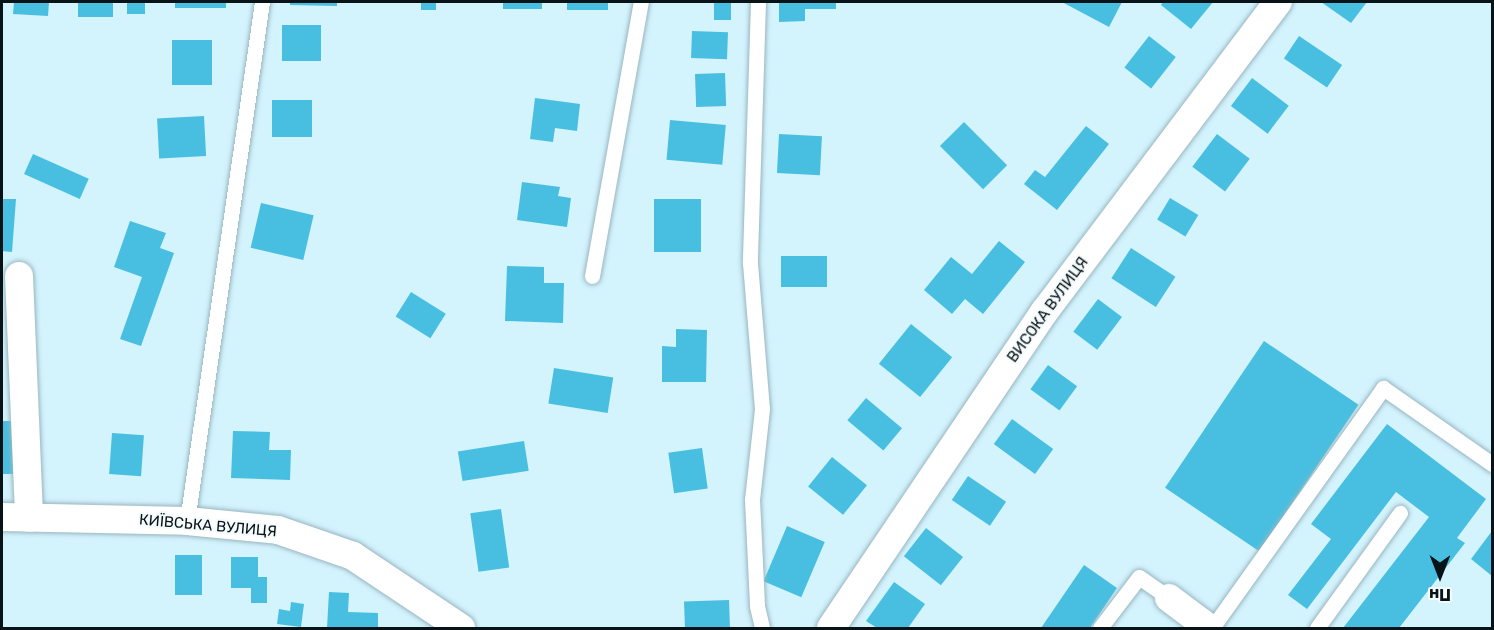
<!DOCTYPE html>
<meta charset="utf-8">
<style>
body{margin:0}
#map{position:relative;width:1494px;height:630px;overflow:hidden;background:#d3f3fd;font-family:Rubik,sans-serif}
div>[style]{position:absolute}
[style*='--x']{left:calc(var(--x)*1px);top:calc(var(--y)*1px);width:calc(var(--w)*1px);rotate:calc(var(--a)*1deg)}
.building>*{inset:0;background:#48bfe0;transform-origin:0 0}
.roads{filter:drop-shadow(0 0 2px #98b6c0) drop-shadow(0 0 2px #98b6c0)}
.service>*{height:15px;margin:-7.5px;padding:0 7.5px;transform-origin:7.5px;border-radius:7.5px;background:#fff}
.minor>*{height:28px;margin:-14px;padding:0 14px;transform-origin:14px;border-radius:14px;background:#fff}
span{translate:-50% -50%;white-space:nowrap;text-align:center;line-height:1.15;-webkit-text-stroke:4.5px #f5fbfd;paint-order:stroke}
.street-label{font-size:15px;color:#081317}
.frame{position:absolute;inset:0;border:3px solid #081317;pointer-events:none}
.north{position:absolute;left:1410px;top:546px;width:60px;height:60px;-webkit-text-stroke:4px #f5fbfd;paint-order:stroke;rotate:180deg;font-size:16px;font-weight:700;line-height:24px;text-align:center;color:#081317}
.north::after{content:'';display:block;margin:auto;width:21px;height:27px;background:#081317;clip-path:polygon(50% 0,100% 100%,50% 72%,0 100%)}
</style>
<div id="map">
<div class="building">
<div style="clip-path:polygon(14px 2px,49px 2px,48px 16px,13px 14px)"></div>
<div style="left:78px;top:2px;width:35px;height:15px"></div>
<div style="left:127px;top:2px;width:18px;height:12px"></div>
<div style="left:175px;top:2px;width:51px;height:6px"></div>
<div style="clip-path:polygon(290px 2px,337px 2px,337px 6px,290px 5px)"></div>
<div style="left:421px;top:2px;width:15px;height:8px"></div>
<div style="left:503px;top:2px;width:39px;height:7px"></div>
<div style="left:567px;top:2px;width:41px;height:8px"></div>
<div style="left:714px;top:2px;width:17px;height:18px"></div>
<div style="clip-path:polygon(779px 2px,836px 2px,836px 9px,805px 9px,805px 21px,779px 22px)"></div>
<div style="clip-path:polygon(1062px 2px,1122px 2px,1109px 27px)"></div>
<div style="clip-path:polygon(1163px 2px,1213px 2px,1191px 29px,1161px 5px)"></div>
<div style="clip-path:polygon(1321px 2px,1367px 2px,1351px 23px)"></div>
<div style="left:282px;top:25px;width:39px;height:36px"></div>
<div style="left:692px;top:31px;width:36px;height:27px;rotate:2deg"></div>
<div style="left:1149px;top:36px;width:34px;height:40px;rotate:38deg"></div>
<div style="left:1299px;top:36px;width:52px;height:27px;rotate:34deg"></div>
<div style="left:172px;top:40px;width:40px;height:45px"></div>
<div style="left:725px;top:73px;width:33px;height:30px;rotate:88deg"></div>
<div style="left:1252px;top:78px;width:46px;height:35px;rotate:37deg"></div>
<div style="clip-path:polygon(535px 98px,580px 104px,577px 131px,555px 128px,553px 142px,530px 139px)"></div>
<div style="left:312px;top:100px;width:37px;height:40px;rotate:90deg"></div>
<div style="left:204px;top:116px;width:40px;height:47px;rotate:87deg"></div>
<div style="left:670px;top:120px;width:56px;height:40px;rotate:5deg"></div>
<div style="left:964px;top:122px;width:61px;height:34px;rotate:45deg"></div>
<div style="clip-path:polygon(1086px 126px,1109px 144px,1057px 210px,1024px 184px,1035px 170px,1045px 177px)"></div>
<div style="left:779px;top:134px;width:43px;height:39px;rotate:3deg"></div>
<div style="left:1217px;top:134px;width:41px;height:41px;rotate:37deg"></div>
<div style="left:33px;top:154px;width:61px;height:22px;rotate:24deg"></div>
<div style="clip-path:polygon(522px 182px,560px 187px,558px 196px,571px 198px,567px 227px,517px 220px)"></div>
<div style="left:1170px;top:198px;width:33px;height:25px;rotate:31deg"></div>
<div style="clip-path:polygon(2px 199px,16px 199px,12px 252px,2px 251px)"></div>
<div style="left:654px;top:199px;width:47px;height:53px"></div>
<div style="left:261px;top:203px;width:54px;height:46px;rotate:13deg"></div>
<div style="clip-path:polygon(130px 221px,166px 233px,160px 248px,174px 253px,141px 346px,120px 339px,142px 277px,114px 267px)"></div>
<div style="clip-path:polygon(999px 241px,1025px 262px,983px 314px,965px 299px,952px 314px,924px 290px,951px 257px,972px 274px)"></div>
<div style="left:1131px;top:248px;width:53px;height:36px;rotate:33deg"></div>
<div style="left:781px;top:256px;width:46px;height:31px"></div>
<div style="clip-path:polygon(507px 266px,544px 267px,544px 283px,564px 283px,563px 323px,505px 321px)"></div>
<div style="left:411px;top:292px;width:41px;height:29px;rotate:32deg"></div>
<div style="left:1098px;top:299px;width:30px;height:41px;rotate:37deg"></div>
<div style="left:911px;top:324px;width:53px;height:51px;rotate:39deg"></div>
<div style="clip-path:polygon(676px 329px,707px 330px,706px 382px,662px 382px,662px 346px,676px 347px)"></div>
<div style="left:1264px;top:341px;width:114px;height:177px;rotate:34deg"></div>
<div style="left:1048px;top:365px;width:36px;height:30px;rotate:36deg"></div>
<div style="left:554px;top:368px;width:60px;height:36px;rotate:9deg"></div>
<div style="left:866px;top:398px;width:47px;height:29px;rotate:40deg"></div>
<div style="left:1012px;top:419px;width:51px;height:31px;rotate:36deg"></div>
<div style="left:2px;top:421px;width:13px;height:53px"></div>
<div style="clip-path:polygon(1387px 424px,1486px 499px,1457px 538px,1465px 543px,1399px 628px,1343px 628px,1429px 517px,1396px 492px,1307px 609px,1288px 595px,1331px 539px,1311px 524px)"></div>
<div style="clip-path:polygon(233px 431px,270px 432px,269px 450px,291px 450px,290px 480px,231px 478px)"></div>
<div style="left:112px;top:433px;width:32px;height:41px;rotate:4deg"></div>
<div style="left:524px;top:441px;width:30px;height:67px;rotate:81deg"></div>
<div style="left:702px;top:448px;width:41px;height:34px;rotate:82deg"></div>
<div style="left:832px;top:457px;width:45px;height:38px;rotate:39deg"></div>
<div style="left:968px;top:476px;width:46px;height:29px;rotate:34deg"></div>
<div style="left:501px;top:509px;width:59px;height:31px;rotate:82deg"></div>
<div style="left:787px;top:526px;width:41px;height:60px;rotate:23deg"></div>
<div style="left:926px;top:528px;width:47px;height:36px;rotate:38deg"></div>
<div style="clip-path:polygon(1492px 531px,1492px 576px,1471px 559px)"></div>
<div style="left:175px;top:555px;width:27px;height:40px"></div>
<div style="clip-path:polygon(231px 557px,258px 557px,258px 577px,267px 577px,267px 603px,251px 603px,251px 588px,231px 588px)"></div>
<div style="clip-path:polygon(1084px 565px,1117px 588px,1090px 628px,1041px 628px)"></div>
<div style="clip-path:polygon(894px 582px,925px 604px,908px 628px,877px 628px,866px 621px)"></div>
<div style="clip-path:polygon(329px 592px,349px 593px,348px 612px,378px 613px,378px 628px,327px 628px)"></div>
<div style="left:729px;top:600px;width:28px;height:45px;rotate:88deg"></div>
<div style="clip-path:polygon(291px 602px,304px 604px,301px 627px,277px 624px,279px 609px,290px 611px)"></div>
</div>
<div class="roads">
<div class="service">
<div style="--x:758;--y:2;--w:261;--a:91.8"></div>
<div style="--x:750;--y:263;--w:146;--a:85.3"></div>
<div style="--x:762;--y:409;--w:91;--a:96.3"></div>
<div style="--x:752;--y:499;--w:107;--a:87.3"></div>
<div style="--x:757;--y:606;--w:23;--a:77"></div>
<div style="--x:592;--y:276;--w:278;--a:-79.9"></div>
<div style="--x:187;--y:521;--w:524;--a:-81.78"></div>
<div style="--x:1100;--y:628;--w:64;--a:-52.6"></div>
<div style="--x:1139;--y:577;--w:37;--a:35"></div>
<div style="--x:1212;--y:628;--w:295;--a:-54.5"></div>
<div style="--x:1383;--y:388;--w:133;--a:34.9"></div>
<div style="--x:1317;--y:628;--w:142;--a:-54.2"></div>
</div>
<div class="minor">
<div style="--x:19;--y:276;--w:242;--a:87.6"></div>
<div style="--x:2;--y:517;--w:185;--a:1.2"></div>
<div style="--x:187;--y:521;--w:91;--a:5.6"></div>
<div style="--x:278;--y:530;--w:79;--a:19.1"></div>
<div style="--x:353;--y:556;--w:130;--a:33.7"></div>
<div style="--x:1169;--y:598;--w:50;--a:36.9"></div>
<div style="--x:831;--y:628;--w:382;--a:-56"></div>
<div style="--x:1045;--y:311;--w:387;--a:-53"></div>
</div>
</div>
<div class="street-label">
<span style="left:1048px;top:310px;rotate:-54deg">ВИСОКА ВУЛИЦЯ</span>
<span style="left:208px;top:526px;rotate:5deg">КИЇВСЬКА ВУЛИЦЯ</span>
</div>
<div class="frame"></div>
<div class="north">Пн</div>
</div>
